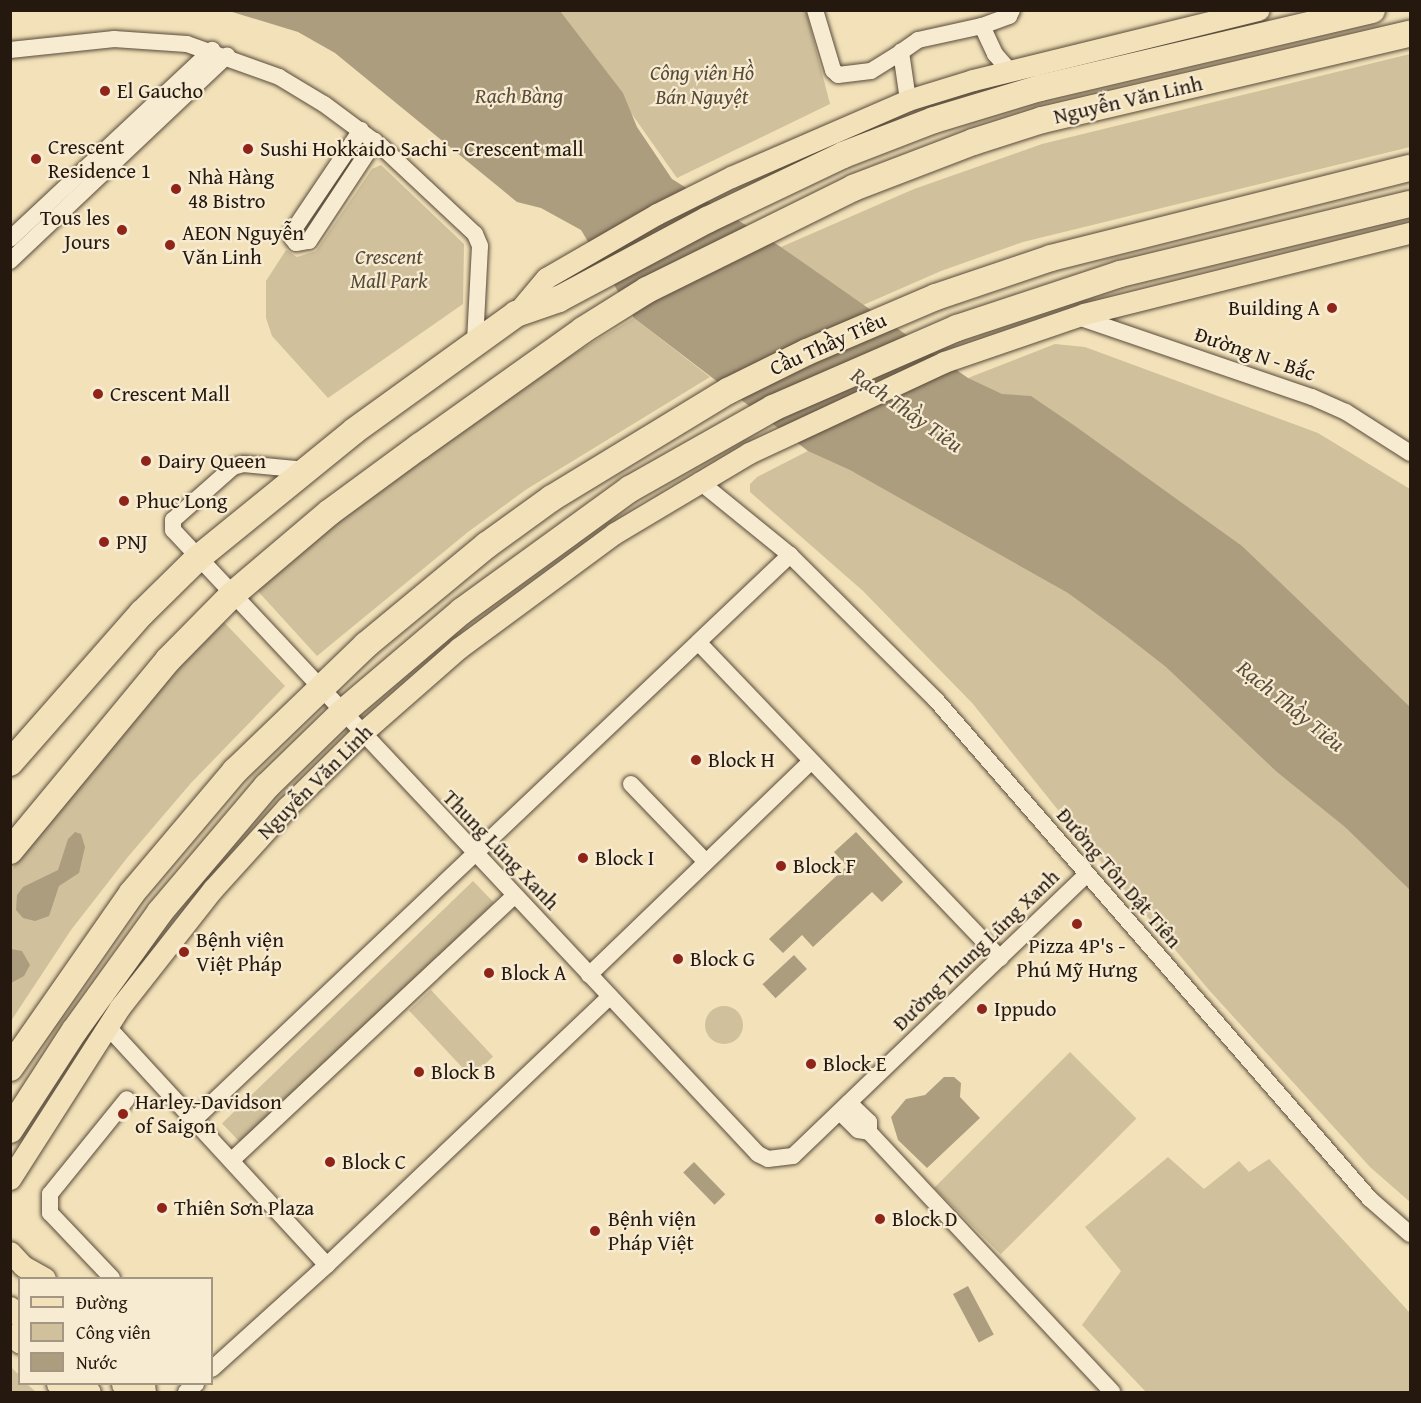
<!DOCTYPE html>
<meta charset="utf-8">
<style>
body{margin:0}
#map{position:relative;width:1421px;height:1403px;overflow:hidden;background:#f3e2b9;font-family:"Gentium Book Plus",serif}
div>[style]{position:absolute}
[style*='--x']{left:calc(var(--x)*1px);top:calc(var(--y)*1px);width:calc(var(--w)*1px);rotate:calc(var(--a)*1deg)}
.green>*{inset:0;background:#d0c09c;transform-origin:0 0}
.round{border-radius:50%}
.water>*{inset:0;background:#ad9d7f;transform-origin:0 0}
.roads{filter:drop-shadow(0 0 2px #584a3a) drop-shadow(0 0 2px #584a3a)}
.minor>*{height:16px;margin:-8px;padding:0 8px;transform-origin:8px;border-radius:8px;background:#f7ecd2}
.major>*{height:21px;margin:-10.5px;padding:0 10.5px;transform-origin:10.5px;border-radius:10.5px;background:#f3e2b9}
.highway>*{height:26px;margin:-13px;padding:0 13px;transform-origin:13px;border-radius:13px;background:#f3e2b9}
.dots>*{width:16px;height:16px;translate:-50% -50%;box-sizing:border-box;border:3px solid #f7ecd2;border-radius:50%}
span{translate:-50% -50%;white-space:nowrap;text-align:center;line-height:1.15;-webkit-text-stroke:4.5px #f7ecd2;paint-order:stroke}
.park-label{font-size:21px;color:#584a39;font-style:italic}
.poi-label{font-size:21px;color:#25180f}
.left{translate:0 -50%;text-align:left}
.right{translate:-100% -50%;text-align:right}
.street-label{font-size:21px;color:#25180f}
.water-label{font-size:22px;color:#5b4d3c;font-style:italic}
.frame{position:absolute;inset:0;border:12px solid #25180f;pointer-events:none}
.legend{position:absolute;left:18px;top:1277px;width:195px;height:108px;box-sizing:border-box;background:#f7ecd2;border:2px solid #a39784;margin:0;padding:8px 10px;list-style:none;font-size:18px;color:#25180f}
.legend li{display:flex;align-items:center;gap:12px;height:30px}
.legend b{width:30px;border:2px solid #a39784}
</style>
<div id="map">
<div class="green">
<div style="clip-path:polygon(559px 11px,806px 11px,830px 104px,677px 178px)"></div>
<div style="clip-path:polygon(1410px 54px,1410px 147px,1023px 242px,941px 271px,861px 306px,781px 247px,914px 189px,1042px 144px)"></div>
<div style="clip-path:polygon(381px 165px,464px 244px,463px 304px,328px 398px,272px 336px,266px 318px,266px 281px,286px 250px,297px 257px,316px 251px,372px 169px)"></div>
<div style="clip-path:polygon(634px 318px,710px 377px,527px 489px,468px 532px,317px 656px,255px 588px,324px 526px,555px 365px)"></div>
<div style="clip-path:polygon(1055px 344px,1085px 347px,1318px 433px,1410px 489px,1410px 751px,968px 378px)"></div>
<div style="clip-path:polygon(839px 435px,1023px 552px,1410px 847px,1410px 1202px,1370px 1167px,1209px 990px,1074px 830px,973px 704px,863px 591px,750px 492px,750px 484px,757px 477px)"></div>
<div style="clip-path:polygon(221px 619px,285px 686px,191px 783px,127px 858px,71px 930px,11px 1021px,11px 870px,110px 735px)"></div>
<div style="left:473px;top:881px;width:30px;height:349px;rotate:46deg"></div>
<div style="left:431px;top:990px;width:91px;height:30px;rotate:47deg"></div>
<div class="round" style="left:705px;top:1006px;width:38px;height:38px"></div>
<div style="left:1070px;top:1052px;width:94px;height:192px;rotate:45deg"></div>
<div style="clip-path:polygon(1168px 1157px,1204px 1189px,1239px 1161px,1249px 1172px,1269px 1159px,1410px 1313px,1410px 1392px,1146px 1392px,1082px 1325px,1121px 1271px,1085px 1227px)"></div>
<div style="clip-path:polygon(10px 1366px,19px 1375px,20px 1384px,27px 1384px,36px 1392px,11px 1392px)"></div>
</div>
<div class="water">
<div style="clip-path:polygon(229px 11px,560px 11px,623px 93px,637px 127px,672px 179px,781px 247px,968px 378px,1002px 394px,1031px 396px,1075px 426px,1242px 546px,1410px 707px,1410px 890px,1345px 827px,1277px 772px,1166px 667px,1120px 631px,1068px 593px,850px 470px,808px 451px,634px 318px,581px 230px,541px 208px,517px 202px,335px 53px,298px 32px)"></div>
<div style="clip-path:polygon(75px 832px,81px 834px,85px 847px,79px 873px,59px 886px,49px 916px,35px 921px,23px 918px,16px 910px,17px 895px,23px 887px,58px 870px,68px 839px)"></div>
<div style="clip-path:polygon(856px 832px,903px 882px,882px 902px,872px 892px,813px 947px,802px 935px,783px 953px,769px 939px,847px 866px,834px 852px)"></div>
<div style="clip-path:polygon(11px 949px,22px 951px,30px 965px,24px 976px,11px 983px)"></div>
<div style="left:794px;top:955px;width:19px;height:43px;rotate:47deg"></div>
<div style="clip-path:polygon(944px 1077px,954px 1077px,961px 1083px,960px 1097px,980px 1118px,927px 1168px,898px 1140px,891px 1117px,906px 1099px,925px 1095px)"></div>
<div style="left:694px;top:1162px;width:45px;height:15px;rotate:46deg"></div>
<div style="left:968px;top:1286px;width:55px;height:17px;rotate:62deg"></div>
</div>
<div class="roads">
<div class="minor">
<div style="--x:815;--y:10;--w:63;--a:73.3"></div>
<div style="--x:833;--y:70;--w:7;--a:45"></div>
<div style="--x:838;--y:75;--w:33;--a:-7"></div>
<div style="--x:871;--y:71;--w:36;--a:-32"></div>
<div style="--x:982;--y:26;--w:29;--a:-20"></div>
<div style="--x:1009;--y:16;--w:7;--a:-63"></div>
<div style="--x:10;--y:50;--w:105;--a:-6"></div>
<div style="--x:114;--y:39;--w:73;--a:3.9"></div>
<div style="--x:187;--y:44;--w:98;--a:19.7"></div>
<div style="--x:279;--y:77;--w:52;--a:31"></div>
<div style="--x:324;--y:104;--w:72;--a:36.6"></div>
<div style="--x:382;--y:147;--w:127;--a:43.1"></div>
<div style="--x:475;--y:234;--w:13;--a:67"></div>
<div style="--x:480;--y:246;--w:97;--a:93"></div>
<div style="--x:908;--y:100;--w:49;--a:-98.3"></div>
<div style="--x:901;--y:52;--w:21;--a:-35"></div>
<div style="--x:918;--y:40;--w:66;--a:-12.3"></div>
<div style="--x:982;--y:26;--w:31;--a:65"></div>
<div style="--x:995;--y:54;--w:23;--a:49"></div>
<div style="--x:361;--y:130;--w:122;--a:124"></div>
<div style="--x:293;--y:231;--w:7;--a:98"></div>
<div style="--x:292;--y:238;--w:6;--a:51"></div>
<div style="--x:296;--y:243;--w:13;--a:-9"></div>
<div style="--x:309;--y:241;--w:120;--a:-56.6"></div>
<div style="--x:10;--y:239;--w:277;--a:-43.1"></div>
<div style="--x:10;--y:261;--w:299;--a:-43.4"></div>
<div style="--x:1075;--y:316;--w:250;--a:18.9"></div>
<div style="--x:1312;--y:397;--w:37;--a:24"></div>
<div style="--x:1346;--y:412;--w:76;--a:32.6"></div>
<div style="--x:306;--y:470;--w:63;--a:-174.6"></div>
<div style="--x:243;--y:464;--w:10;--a:163"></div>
<div style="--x:233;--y:467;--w:80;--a:138.5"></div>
<div style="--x:173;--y:520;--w:10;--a:90"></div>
<div style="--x:173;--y:530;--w:855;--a:46.85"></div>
<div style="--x:758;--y:1154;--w:11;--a:27"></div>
<div style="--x:768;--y:1159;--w:25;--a:-7"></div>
<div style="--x:793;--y:1156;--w:406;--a:-43.8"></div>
<div style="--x:699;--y:481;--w:117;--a:39.1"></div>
<div style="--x:790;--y:555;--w:206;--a:44.8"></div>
<div style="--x:936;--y:700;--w:661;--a:48.99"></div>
<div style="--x:1370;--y:1199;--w:53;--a:41.2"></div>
<div style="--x:699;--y:643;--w:436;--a:46.3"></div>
<div style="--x:631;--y:784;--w:108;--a:46.1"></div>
<div style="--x:589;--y:975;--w:307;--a:-43.9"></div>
<div style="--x:107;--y:1026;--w:325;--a:47.4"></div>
<div style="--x:327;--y:1265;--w:155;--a:137.9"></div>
<div style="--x:840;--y:1112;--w:25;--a:45"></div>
<div style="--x:858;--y:1130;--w:11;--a:10"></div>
<div style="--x:869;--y:1132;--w:10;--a:-90"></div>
<div style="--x:869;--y:1122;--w:28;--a:-136"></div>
<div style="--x:195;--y:1119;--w:820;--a:-43.47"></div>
<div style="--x:869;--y:1132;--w:356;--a:46.9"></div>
<div style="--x:232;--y:1160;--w:386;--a:-43.1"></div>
<div style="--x:327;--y:1265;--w:390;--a:-43.5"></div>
<div style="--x:112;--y:1278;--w:90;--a:-133.6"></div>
<div style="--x:50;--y:1213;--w:19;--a:-90"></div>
<div style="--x:50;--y:1194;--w:122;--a:-51"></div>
<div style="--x:186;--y:1392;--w:13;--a:-39"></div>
</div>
<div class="major">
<div style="--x:516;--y:314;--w:47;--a:-50.2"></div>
<div style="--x:546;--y:278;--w:128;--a:-30"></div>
<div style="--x:657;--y:214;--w:83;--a:-26.6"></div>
<div style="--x:731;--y:177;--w:193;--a:-23.5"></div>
<div style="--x:908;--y:100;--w:68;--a:-17.1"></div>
<div style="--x:973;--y:80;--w:294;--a:-13.8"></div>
<div style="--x:10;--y:1179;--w:204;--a:-57.4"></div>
<div style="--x:120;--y:1007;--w:150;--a:-51.8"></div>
<div style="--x:213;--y:889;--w:110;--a:-47.9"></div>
<div style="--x:287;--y:807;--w:104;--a:-44.6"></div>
<div style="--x:361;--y:734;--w:130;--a:-41.3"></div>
<div style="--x:459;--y:648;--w:194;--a:-36.4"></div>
<div style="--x:615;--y:533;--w:156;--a:-30.8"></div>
<div style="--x:749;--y:453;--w:215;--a:-25"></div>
<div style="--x:944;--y:362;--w:148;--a:-18.9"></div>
<div style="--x:1084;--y:314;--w:336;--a:-14"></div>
<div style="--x:10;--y:1252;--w:19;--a:47"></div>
<div style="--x:23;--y:1266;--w:25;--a:29"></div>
<div style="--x:10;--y:1307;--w:14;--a:45"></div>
<div style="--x:10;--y:1334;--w:13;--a:42"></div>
<div style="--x:57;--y:1384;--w:12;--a:42"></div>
<div style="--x:82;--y:1384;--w:11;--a:45"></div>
<div style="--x:122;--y:1384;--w:11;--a:45"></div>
<div style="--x:144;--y:1384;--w:8;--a:83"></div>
</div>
<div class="highway">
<div style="--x:10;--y:763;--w:200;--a:-48.7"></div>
<div style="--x:142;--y:613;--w:78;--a:-44.5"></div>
<div style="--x:198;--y:558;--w:201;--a:-39.1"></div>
<div style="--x:354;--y:431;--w:200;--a:-35.8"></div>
<div style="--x:516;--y:314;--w:46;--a:-19.2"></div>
<div style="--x:559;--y:299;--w:168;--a:-28.1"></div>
<div style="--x:707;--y:220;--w:151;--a:-25.5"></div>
<div style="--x:843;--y:155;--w:97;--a:-21"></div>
<div style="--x:934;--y:120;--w:111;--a:-16.8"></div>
<div style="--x:1040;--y:88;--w:341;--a:-13.2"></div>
<div style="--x:10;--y:851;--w:248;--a:-50.4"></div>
<div style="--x:168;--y:660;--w:91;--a:-45.4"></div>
<div style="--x:232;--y:595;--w:128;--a:-40.3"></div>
<div style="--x:330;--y:512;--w:112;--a:-36.3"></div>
<div style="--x:420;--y:446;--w:200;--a:-35.4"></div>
<div style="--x:583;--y:330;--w:75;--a:-32"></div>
<div style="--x:647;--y:290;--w:230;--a:-26.3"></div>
<div style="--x:853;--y:188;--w:129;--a:-21"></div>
<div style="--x:973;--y:142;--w:72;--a:-17.7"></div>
<div style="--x:1042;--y:120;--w:378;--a:-13.2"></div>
<div style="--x:10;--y:1068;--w:213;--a:-55.1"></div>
<div style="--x:132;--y:893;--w:160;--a:-49.8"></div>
<div style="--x:235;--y:771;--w:182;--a:-43.9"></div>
<div style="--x:366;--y:645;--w:157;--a:-39.6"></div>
<div style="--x:487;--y:545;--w:80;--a:-35.9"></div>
<div style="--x:552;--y:498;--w:206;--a:-31.3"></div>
<div style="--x:728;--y:391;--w:88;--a:-26.3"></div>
<div style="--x:807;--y:352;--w:140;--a:-23.1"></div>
<div style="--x:936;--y:297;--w:121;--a:-18.7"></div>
<div style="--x:1051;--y:258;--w:370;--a:-14.1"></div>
<div style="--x:10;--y:1130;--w:119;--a:-57"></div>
<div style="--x:75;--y:1030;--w:145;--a:-54.2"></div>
<div style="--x:160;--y:912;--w:165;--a:-49.7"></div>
<div style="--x:267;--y:786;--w:105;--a:-44.2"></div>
<div style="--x:342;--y:713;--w:157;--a:-40.4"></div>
<div style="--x:462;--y:611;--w:208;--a:-36"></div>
<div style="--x:630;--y:489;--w:164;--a:-29.5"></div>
<div style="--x:773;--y:408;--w:201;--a:-23.5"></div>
<div style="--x:957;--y:328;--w:172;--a:-18.3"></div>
<div style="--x:1120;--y:274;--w:298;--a:-13.6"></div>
</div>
</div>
<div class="dots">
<div style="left:105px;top:91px;background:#8f2418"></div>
<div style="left:248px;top:149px;background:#8f2418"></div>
<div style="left:36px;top:159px;background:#8f2418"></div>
<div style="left:176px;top:189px;background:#8f2418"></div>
<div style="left:122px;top:230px;background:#8f2418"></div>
<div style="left:170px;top:245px;background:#8f2418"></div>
<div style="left:1332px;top:308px;background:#8f2418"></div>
<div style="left:98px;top:394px;background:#8f2418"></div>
<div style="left:146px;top:461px;background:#8f2418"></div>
<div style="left:124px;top:501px;background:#8f2418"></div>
<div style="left:104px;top:542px;background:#8f2418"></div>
<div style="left:696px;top:760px;background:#8f2418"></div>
<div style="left:583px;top:858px;background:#8f2418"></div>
<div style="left:781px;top:866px;background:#8f2418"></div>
<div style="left:1077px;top:924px;background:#8f2418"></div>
<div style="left:184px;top:952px;background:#8f2418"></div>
<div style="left:678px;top:959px;background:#8f2418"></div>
<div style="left:489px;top:973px;background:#8f2418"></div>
<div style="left:982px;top:1009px;background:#8f2418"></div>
<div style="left:811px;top:1064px;background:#8f2418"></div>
<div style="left:419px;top:1072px;background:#8f2418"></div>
<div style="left:123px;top:1114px;background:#8f2418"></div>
<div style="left:330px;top:1162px;background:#8f2418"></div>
<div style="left:162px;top:1208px;background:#8f2418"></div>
<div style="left:880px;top:1219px;background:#8f2418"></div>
<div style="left:595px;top:1231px;background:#8f2418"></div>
</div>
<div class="park-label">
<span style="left:702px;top:85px">Công viên Hồ<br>Bán Nguyệt</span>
<span style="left:389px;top:269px">Crescent<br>Mall Park</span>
</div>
<div class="poi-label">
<span class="left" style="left:117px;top:91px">El Gaucho</span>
<span class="left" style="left:48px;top:159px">Crescent<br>Residence 1</span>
<span class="left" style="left:260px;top:149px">Sushi Hokkaido Sachi - Crescent mall</span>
<span class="left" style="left:188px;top:189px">Nhà Hàng<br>48 Bistro</span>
<span class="right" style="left:110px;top:230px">Tous les<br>Jours</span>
<span class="left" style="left:182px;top:245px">AEON Nguyễn<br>Văn Linh</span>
<span class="right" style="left:1320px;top:308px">Building A</span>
<span class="left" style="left:110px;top:394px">Crescent Mall</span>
<span class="left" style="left:158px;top:461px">Dairy Queen</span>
<span class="left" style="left:136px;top:501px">Phuc Long</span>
<span class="left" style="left:116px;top:542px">PNJ</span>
<span class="left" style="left:708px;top:760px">Block H</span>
<span class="left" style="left:595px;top:858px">Block I</span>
<span class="left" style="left:793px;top:866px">Block F</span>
<span class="left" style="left:196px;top:952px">Bệnh viện<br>Việt Pháp</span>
<span style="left:1077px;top:958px">Pizza 4P's -<br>Phú Mỹ Hưng</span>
<span class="left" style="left:690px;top:959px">Block G</span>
<span class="left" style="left:501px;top:973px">Block A</span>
<span class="left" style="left:994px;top:1009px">Ippudo</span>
<span class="left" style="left:823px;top:1064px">Block E</span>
<span class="left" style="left:431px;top:1072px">Block B</span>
<span class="left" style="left:135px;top:1114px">Harley-Davidson<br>of Saigon</span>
<span class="left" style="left:342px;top:1162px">Block C</span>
<span class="left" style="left:174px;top:1208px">Thiên Sơn Plaza</span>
<span class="left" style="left:608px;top:1231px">Bệnh viện<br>Pháp Việt</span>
<span class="left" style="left:892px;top:1219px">Block D</span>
</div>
<div class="street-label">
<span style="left:1128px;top:100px;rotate:-13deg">Nguyễn Văn Linh</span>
<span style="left:828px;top:344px;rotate:-24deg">Cầu Thầy Tiêu</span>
<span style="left:1255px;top:354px;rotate:19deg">Đường N - Bắc</span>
<span style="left:315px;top:782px;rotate:-45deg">Nguyễn Văn Linh</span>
<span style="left:501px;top:850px;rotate:46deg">Thung Lũng Xanh</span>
<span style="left:1119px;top:878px;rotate:49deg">Đường Tôn Dật Tiên</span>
<span style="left:976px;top:950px;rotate:-44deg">Đường Thung Lũng Xanh</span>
</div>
<div class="water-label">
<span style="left:519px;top:96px">Rạch Bàng</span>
<span style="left:907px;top:410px;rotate:35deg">Rạch Thầy Tiêu</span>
<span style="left:1291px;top:706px;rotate:39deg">Rạch Thầy Tiêu</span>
</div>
<div class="frame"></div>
<ul class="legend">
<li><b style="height:8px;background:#f3e2b9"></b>Đường</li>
<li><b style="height:16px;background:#d0c09c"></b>Công viên</li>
<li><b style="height:16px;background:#ad9d7f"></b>Nước</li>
</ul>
</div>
